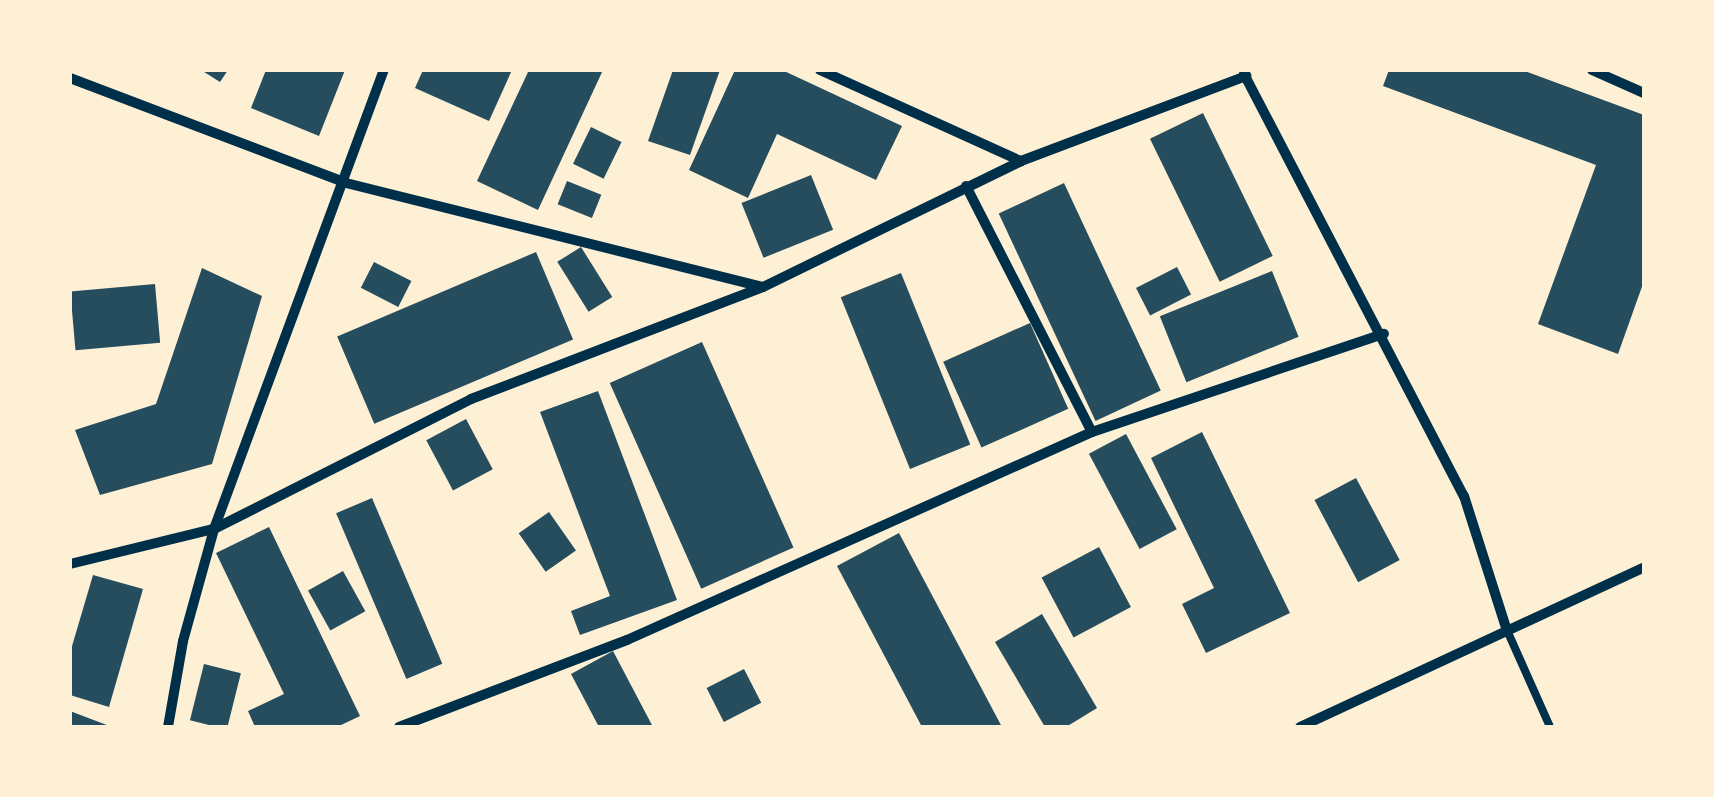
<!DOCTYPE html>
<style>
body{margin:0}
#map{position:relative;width:1714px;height:797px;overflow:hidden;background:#fdf0d5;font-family:"Sofia Sans Condensed",sans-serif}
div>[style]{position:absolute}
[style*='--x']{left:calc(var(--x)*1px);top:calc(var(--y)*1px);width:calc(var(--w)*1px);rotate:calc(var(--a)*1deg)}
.building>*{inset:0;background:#264d5e;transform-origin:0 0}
.service>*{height:8px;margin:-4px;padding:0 4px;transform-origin:4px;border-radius:4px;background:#003049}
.minor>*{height:10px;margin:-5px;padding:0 5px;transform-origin:5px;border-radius:5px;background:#003049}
span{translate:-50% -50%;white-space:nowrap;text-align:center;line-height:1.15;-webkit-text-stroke:8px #fdf0d5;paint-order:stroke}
.frame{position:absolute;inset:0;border:72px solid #fdf0d5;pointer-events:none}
</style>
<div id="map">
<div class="building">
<div style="clip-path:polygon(201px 70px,228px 70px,220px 82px)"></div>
<div style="clip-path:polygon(266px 70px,345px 70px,319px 136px,251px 108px)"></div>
<div style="clip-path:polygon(423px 70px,512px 70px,489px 121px,415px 88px)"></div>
<div style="clip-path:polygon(529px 70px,603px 70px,538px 210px,477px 181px)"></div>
<div style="clip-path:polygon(673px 70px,720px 70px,690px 155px,648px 141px)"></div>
<div style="clip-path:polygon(735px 70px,782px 70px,902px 126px,876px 180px,777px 134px,748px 198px,689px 170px)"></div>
<div style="clip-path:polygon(1389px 70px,1522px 70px,1644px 115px,1644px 281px,1618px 354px,1538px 324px,1596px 165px,1383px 86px)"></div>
<div style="left:1203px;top:113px;width:159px;height:59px;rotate:64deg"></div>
<div style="left:591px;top:127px;width:34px;height:41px;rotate:26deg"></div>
<div style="left:811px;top:175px;width:59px;height:75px;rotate:68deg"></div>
<div style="left:567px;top:181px;width:37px;height:25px;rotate:22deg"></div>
<div style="left:1064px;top:183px;width:229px;height:72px;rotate:65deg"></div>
<div style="left:581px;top:247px;width:59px;height:28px;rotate:58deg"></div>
<div style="left:536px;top:252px;width:95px;height:216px;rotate:67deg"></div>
<div style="left:374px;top:262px;width:42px;height:29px;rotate:27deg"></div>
<div style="left:1177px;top:267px;width:31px;height:46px;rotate:63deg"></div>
<div style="clip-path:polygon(202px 268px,262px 296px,212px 464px,100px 495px,75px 430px,156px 404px)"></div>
<div style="left:1272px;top:271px;width:71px;height:121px;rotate:68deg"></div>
<div style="left:901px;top:273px;width:185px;height:65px;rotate:68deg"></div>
<div style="left:155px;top:284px;width:59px;height:85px;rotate:85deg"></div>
<div style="left:1030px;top:323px;width:94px;height:95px;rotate:66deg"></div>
<div style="left:702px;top:342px;width:225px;height:101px;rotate:66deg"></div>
<div style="clip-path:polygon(598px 391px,677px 600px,580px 635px,571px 611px,610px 596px,540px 412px)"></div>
<div style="left:466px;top:419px;width:57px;height:45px;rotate:62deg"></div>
<div style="clip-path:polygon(1202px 432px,1290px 613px,1206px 653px,1182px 604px,1214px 588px,1151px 458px)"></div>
<div style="left:1126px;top:434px;width:108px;height:42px;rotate:62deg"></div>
<div style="left:1356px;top:478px;width:93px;height:47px;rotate:62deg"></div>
<div style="left:372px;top:498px;width:180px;height:39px;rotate:67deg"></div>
<div style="left:549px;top:512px;width:47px;height:37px;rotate:55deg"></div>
<div style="clip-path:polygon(269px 527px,360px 716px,337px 727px,255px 727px,248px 711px,284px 694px,216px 553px)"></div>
<div style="clip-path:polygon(899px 533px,1002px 727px,922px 727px,837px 566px)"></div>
<div style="left:1099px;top:547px;width:68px;height:65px;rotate:62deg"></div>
<div style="left:343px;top:571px;width:46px;height:40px;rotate:61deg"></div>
<div style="clip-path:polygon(93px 575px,143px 589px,109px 707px,70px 695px,70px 653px)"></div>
<div style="clip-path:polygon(1042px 614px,1097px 708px,1066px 727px,1045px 727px,995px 642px)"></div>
<div style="clip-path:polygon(613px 651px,653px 727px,599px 727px,571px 674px)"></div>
<div style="left:204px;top:664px;width:38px;height:58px;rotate:14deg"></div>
<div style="left:744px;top:669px;width:38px;height:42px;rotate:63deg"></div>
<div style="clip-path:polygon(70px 711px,112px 727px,70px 727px)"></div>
</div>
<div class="service">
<div style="--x:1506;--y:628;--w:108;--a:66"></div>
</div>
<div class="minor">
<div style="--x:820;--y:70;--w:221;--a:24.4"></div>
<div style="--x:1592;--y:70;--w:57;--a:23.9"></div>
<div style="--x:1244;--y:74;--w:476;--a:62.5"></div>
<div style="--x:1464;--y:496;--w:139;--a:72.3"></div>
<div style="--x:70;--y:78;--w:295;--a:20.8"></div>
<div style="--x:346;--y:183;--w:429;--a:14"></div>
<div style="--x:966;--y:186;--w:276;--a:62.9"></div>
<div style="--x:70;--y:564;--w:148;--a:-13.7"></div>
<div style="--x:214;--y:529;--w:288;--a:-26.8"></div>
<div style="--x:471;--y:399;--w:313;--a:-21"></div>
<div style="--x:763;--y:287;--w:287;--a:-26"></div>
<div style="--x:1021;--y:161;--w:241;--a:-20.7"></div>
<div style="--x:168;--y:727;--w:87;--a:-80.1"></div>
<div style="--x:183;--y:641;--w:116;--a:-74.5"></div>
<div style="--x:214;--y:529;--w:489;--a:-69.7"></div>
<div style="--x:399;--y:727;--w:244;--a:-20.9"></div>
<div style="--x:627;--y:640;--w:509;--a:-24.1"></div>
<div style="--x:1092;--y:432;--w:308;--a:-18.6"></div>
<div style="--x:1300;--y:727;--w:379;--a:-24.9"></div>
</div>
<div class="frame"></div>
</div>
